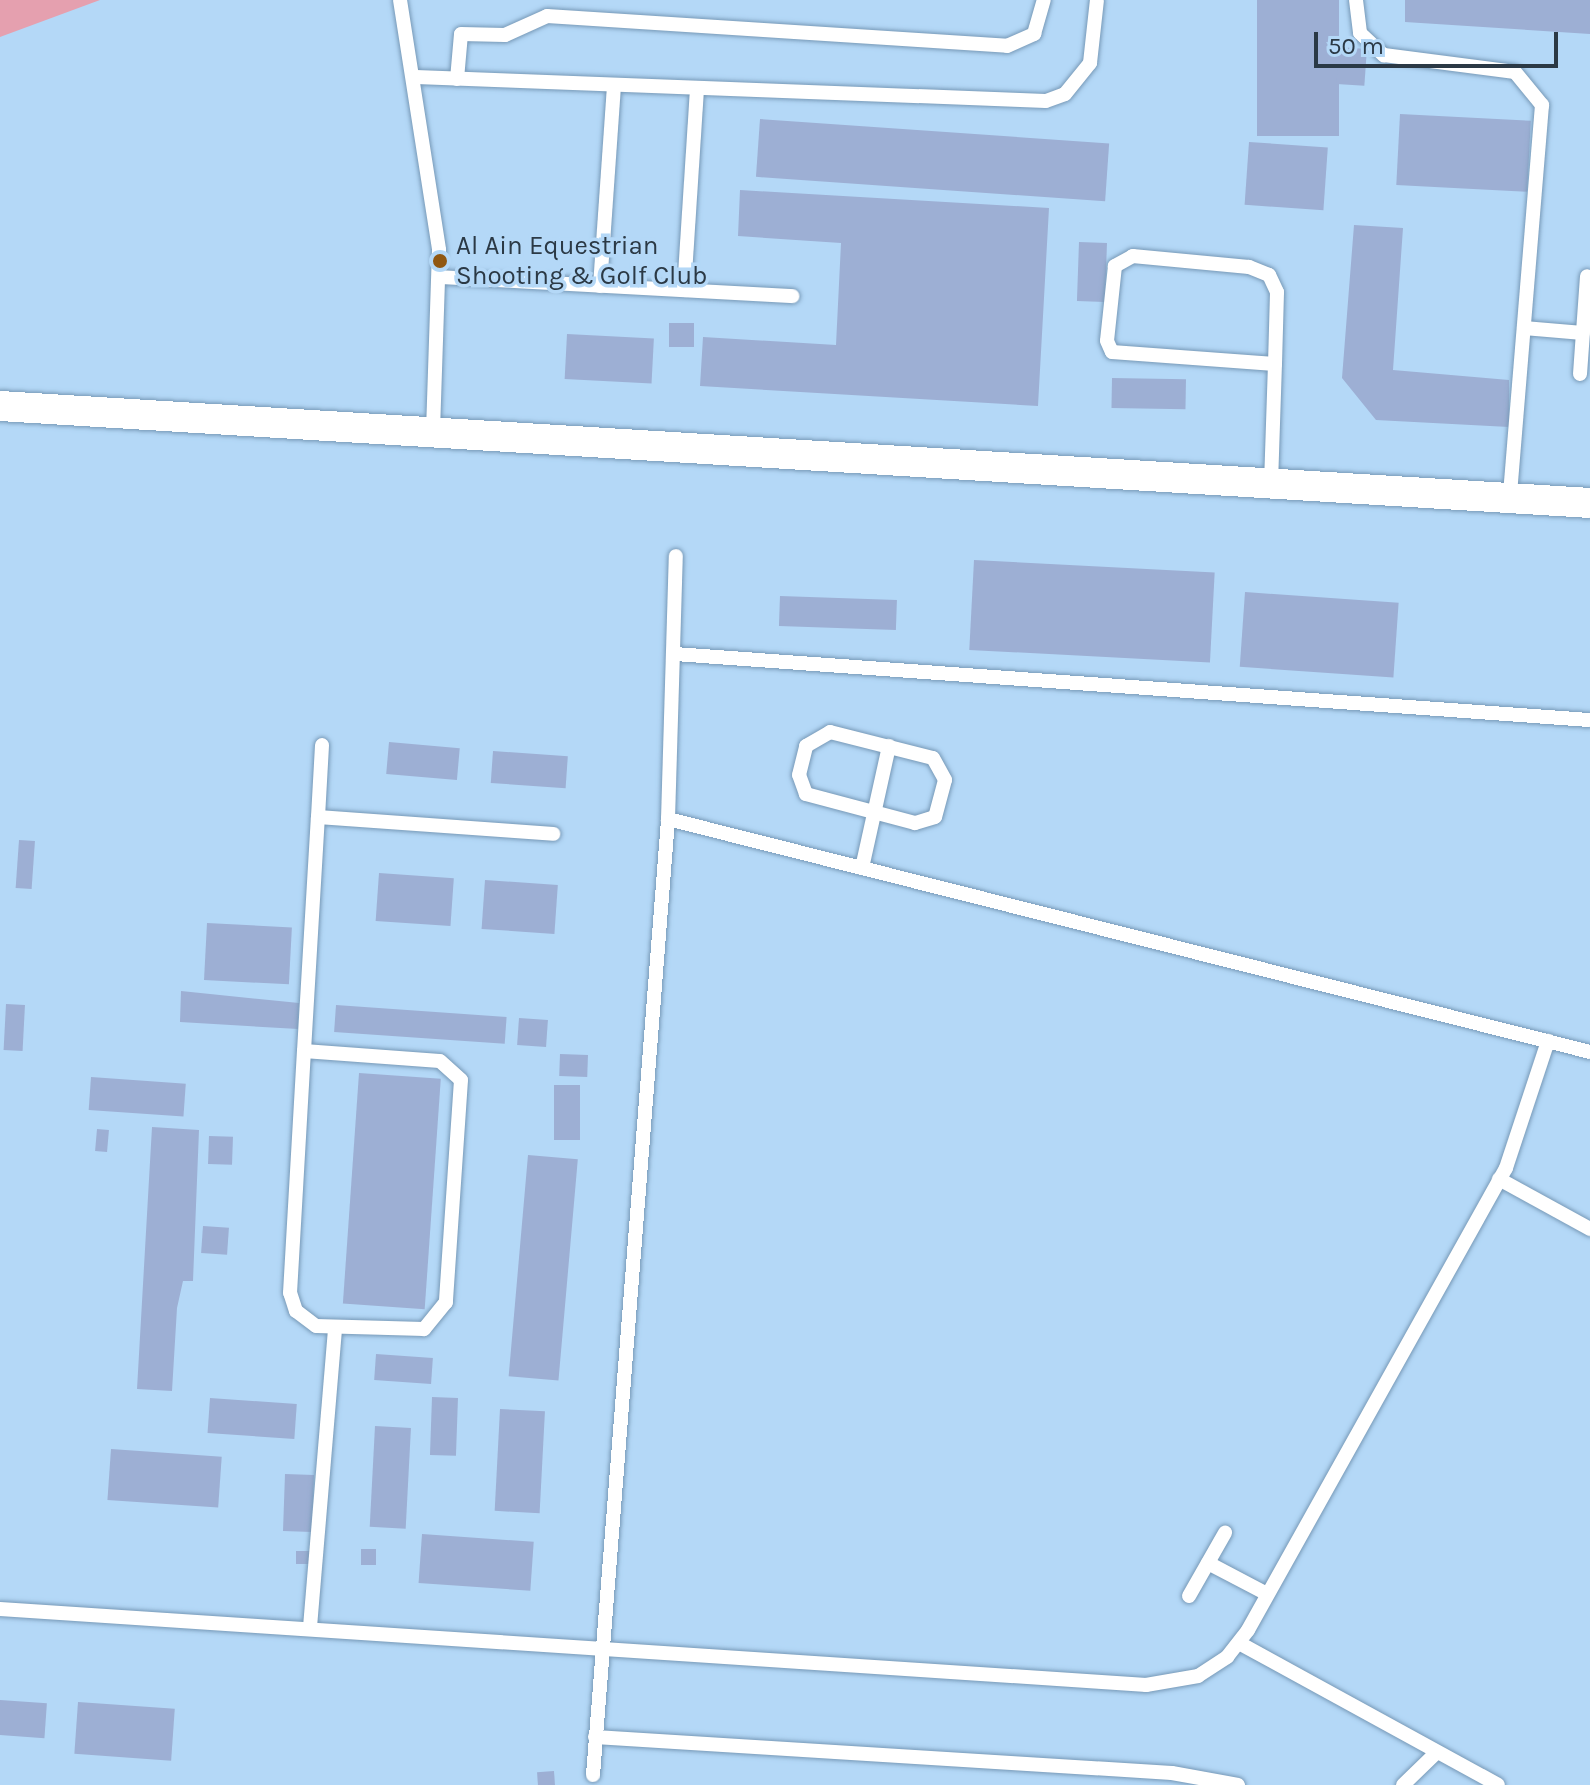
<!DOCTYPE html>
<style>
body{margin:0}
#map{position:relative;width:1590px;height:1785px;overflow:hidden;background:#b4d8f7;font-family:Karla,sans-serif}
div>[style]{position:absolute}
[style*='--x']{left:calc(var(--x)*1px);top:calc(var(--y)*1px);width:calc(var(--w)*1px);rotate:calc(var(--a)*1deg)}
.green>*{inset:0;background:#e5a0af}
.building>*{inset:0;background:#9dafd4;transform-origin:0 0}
.roads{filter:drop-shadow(0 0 2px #7799b7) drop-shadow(0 0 2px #7799b7)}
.lane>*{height:14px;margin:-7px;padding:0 7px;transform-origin:7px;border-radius:7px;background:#fff}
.street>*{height:30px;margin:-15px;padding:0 15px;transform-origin:15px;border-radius:15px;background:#fff}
.dots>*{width:22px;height:22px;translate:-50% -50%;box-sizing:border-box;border:4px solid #b4d8f7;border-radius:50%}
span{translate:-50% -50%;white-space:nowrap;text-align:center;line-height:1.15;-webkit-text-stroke:7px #b4d8f7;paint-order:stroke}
.poi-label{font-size:26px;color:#2b3945}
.left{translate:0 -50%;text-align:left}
.scale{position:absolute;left:1314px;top:32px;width:244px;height:36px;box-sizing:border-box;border:4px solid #2b3945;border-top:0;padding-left:10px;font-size:24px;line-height:28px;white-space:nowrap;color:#2b3945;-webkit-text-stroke:6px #b4d8f7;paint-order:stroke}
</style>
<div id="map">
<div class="green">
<div style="clip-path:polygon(0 0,100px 0,0 37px)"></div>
</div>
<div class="building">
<div style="left:1257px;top:0;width:82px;height:136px"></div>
<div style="clip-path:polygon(1405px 0,1590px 0,1590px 34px,1405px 22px)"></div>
<div style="left:1339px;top:47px;width:28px;height:37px;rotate:4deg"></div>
<div style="left:1400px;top:114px;width:131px;height:71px;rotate:3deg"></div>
<div style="left:760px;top:119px;width:350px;height:58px;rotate:4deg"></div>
<div style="left:1249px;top:142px;width:79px;height:63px;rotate:4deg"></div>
<div style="clip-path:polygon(740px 190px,1049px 208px,1038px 406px,700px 386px,703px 337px,836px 345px,841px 243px,738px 236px)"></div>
<div style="clip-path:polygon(1354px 225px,1403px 228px,1393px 370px,1509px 380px,1509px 427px,1376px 420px,1342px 378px)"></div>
<div style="left:1079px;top:242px;width:28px;height:59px;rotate:2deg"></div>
<div style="left:669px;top:323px;width:25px;height:24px"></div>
<div style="left:567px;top:334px;width:87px;height:45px;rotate:3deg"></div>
<div style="left:1112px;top:378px;width:74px;height:30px;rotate:1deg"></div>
<div style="left:974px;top:560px;width:241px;height:90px;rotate:3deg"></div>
<div style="left:1245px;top:592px;width:154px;height:75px;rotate:4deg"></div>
<div style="left:780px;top:596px;width:117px;height:30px;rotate:2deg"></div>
<div style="left:389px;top:742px;width:71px;height:32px;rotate:5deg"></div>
<div style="left:493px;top:751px;width:75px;height:32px;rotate:4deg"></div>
<div style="left:19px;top:840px;width:16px;height:48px;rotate:4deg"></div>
<div style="left:379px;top:873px;width:75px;height:48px;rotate:4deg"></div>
<div style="left:485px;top:880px;width:73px;height:49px;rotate:4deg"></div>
<div style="left:207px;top:923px;width:85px;height:57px;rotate:3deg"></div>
<div style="clip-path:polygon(181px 991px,299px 1003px,298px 1029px,180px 1022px)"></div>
<div style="left:6px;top:1004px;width:19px;height:46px;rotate:3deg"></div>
<div style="left:336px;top:1005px;width:171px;height:27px;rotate:4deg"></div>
<div style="left:519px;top:1018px;width:29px;height:27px;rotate:4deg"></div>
<div style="left:560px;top:1054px;width:28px;height:22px;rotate:2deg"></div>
<div style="left:359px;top:1073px;width:82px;height:231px;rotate:4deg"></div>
<div style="left:91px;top:1077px;width:95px;height:33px;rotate:4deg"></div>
<div style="left:554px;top:1085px;width:26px;height:55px"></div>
<div style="clip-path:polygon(152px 1127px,199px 1130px,193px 1281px,183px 1281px,177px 1308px,172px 1391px,137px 1389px)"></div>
<div style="left:97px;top:1129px;width:12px;height:22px;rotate:5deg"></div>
<div style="left:209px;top:1136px;width:24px;height:28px;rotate:2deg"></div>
<div style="left:528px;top:1155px;width:50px;height:222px;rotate:5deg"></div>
<div style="left:203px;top:1226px;width:26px;height:27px;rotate:4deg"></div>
<div style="left:376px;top:1354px;width:57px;height:26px;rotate:4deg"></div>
<div style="left:432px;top:1397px;width:26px;height:58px;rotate:2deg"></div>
<div style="left:210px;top:1398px;width:87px;height:35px;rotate:4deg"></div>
<div style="left:500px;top:1409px;width:45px;height:102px;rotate:3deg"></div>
<div style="left:375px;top:1426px;width:36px;height:101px;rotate:3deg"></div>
<div style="left:111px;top:1449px;width:111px;height:51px;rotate:4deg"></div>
<div style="left:285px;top:1474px;width:29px;height:57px;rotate:2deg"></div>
<div style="left:422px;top:1534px;width:112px;height:49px;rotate:4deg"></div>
<div style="left:361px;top:1549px;width:15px;height:16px"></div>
<div style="left:296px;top:1551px;width:14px;height:13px"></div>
<div style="left:0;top:1700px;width:47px;height:35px;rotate:4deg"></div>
<div style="left:78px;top:1702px;width:97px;height:52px;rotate:4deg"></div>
<div style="left:554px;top:1771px;width:14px;height:17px;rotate:86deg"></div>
</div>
<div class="roads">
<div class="lane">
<div style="--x:400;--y:0;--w:253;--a:81.1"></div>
<div style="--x:439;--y:250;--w:182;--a:91.9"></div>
<div style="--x:1356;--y:0;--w:33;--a:83"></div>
<div style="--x:1360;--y:33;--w:33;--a:43"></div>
<div style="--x:1384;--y:55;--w:132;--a:7.4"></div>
<div style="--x:1515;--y:72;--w:43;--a:50.7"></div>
<div style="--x:1542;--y:105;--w:394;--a:94.7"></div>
<div style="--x:416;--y:77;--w:630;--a:2.18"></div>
<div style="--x:1046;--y:101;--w:20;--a:-20"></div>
<div style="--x:1065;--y:94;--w:40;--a:-51"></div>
<div style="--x:1090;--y:63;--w:63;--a:-83.7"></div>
<div style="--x:457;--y:79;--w:45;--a:-84.9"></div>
<div style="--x:461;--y:34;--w:44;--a:1.3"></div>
<div style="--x:505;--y:35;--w:46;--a:-24.3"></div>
<div style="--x:547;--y:16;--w:461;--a:3.7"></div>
<div style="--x:1007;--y:46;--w:30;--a:-24"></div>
<div style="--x:1034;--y:34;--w:35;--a:-74"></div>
<div style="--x:439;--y:277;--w:354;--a:3.1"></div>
<div style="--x:600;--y:286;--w:201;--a:-86"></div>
<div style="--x:684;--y:290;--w:202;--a:-86.3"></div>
<div style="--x:1524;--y:328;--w:59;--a:4.8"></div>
<div style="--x:1580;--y:374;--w:98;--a:-85.9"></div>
<div style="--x:1271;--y:484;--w:120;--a:-88.1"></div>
<div style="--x:1275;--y:364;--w:72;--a:-88.4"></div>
<div style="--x:1277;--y:292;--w:19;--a:-115"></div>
<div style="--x:1269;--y:275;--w:22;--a:-158"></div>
<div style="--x:1249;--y:267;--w:117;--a:-174.6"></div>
<div style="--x:1133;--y:256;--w:21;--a:151"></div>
<div style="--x:1115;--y:266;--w:75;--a:96.1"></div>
<div style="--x:1107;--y:341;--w:12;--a:66"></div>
<div style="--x:1112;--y:352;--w:163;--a:4.2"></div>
<div style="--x:675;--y:654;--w:917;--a:4.13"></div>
<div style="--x:830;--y:732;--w:106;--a:14.2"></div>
<div style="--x:933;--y:758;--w:25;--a:61"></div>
<div style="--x:945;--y:780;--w:38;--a:105"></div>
<div style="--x:935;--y:817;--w:21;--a:163"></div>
<div style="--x:915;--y:823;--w:113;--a:-165.1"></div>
<div style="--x:806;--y:794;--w:20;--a:-110"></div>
<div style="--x:799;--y:775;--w:30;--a:-76"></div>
<div style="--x:806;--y:746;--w:28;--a:-30"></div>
<div style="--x:318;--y:817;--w:236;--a:4.1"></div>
<div style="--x:668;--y:819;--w:951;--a:14.18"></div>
<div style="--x:862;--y:868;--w:125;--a:-77.5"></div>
<div style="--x:304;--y:1051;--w:136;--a:4.2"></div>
<div style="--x:440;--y:1061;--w:28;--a:42"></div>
<div style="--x:461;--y:1080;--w:223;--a:93.9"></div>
<div style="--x:446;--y:1302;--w:35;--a:129"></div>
<div style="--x:424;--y:1329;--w:108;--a:-178.4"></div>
<div style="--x:316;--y:1326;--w:25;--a:-143"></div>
<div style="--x:296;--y:1311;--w:19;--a:-108"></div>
<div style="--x:290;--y:1293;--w:242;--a:-86.7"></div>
<div style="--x:304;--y:1051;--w:234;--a:-86.6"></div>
<div style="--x:318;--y:817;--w:72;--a:-86.8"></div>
<div style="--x:1499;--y:1179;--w:104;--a:28.8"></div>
<div style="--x:1208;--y:1563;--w:67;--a:27.7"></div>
<div style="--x:1189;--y:1596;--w:73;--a:-60.3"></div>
<div style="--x:0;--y:1609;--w:1149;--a:3.79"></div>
<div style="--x:1146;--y:1685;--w:53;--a:-9.8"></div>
<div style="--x:1198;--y:1676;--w:35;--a:-33"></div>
<div style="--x:1227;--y:1657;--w:34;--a:-52"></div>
<div style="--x:1248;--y:1630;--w:529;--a:-60.82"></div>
<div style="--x:1506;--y:1168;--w:134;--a:-71.7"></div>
<div style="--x:310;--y:1627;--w:299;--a:-85.2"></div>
<div style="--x:1239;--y:1643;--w:295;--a:28.7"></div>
<div style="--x:595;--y:1737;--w:578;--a:3.57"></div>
<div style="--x:1172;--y:1773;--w:67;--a:10.3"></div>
<div style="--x:593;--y:1775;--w:959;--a:-85.51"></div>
<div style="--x:668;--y:819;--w:263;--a:-88.3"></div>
<div style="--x:1403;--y:1785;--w:47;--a:-44.1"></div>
</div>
<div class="street">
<div style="--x:0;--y:406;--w:1593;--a:3.49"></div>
</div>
</div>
<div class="dots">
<div style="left:440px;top:261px;background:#905711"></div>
</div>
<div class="poi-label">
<span class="left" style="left:456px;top:261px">Al Ain Equestrian<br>Shooting &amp; Golf Club</span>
</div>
<div class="scale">50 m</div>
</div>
